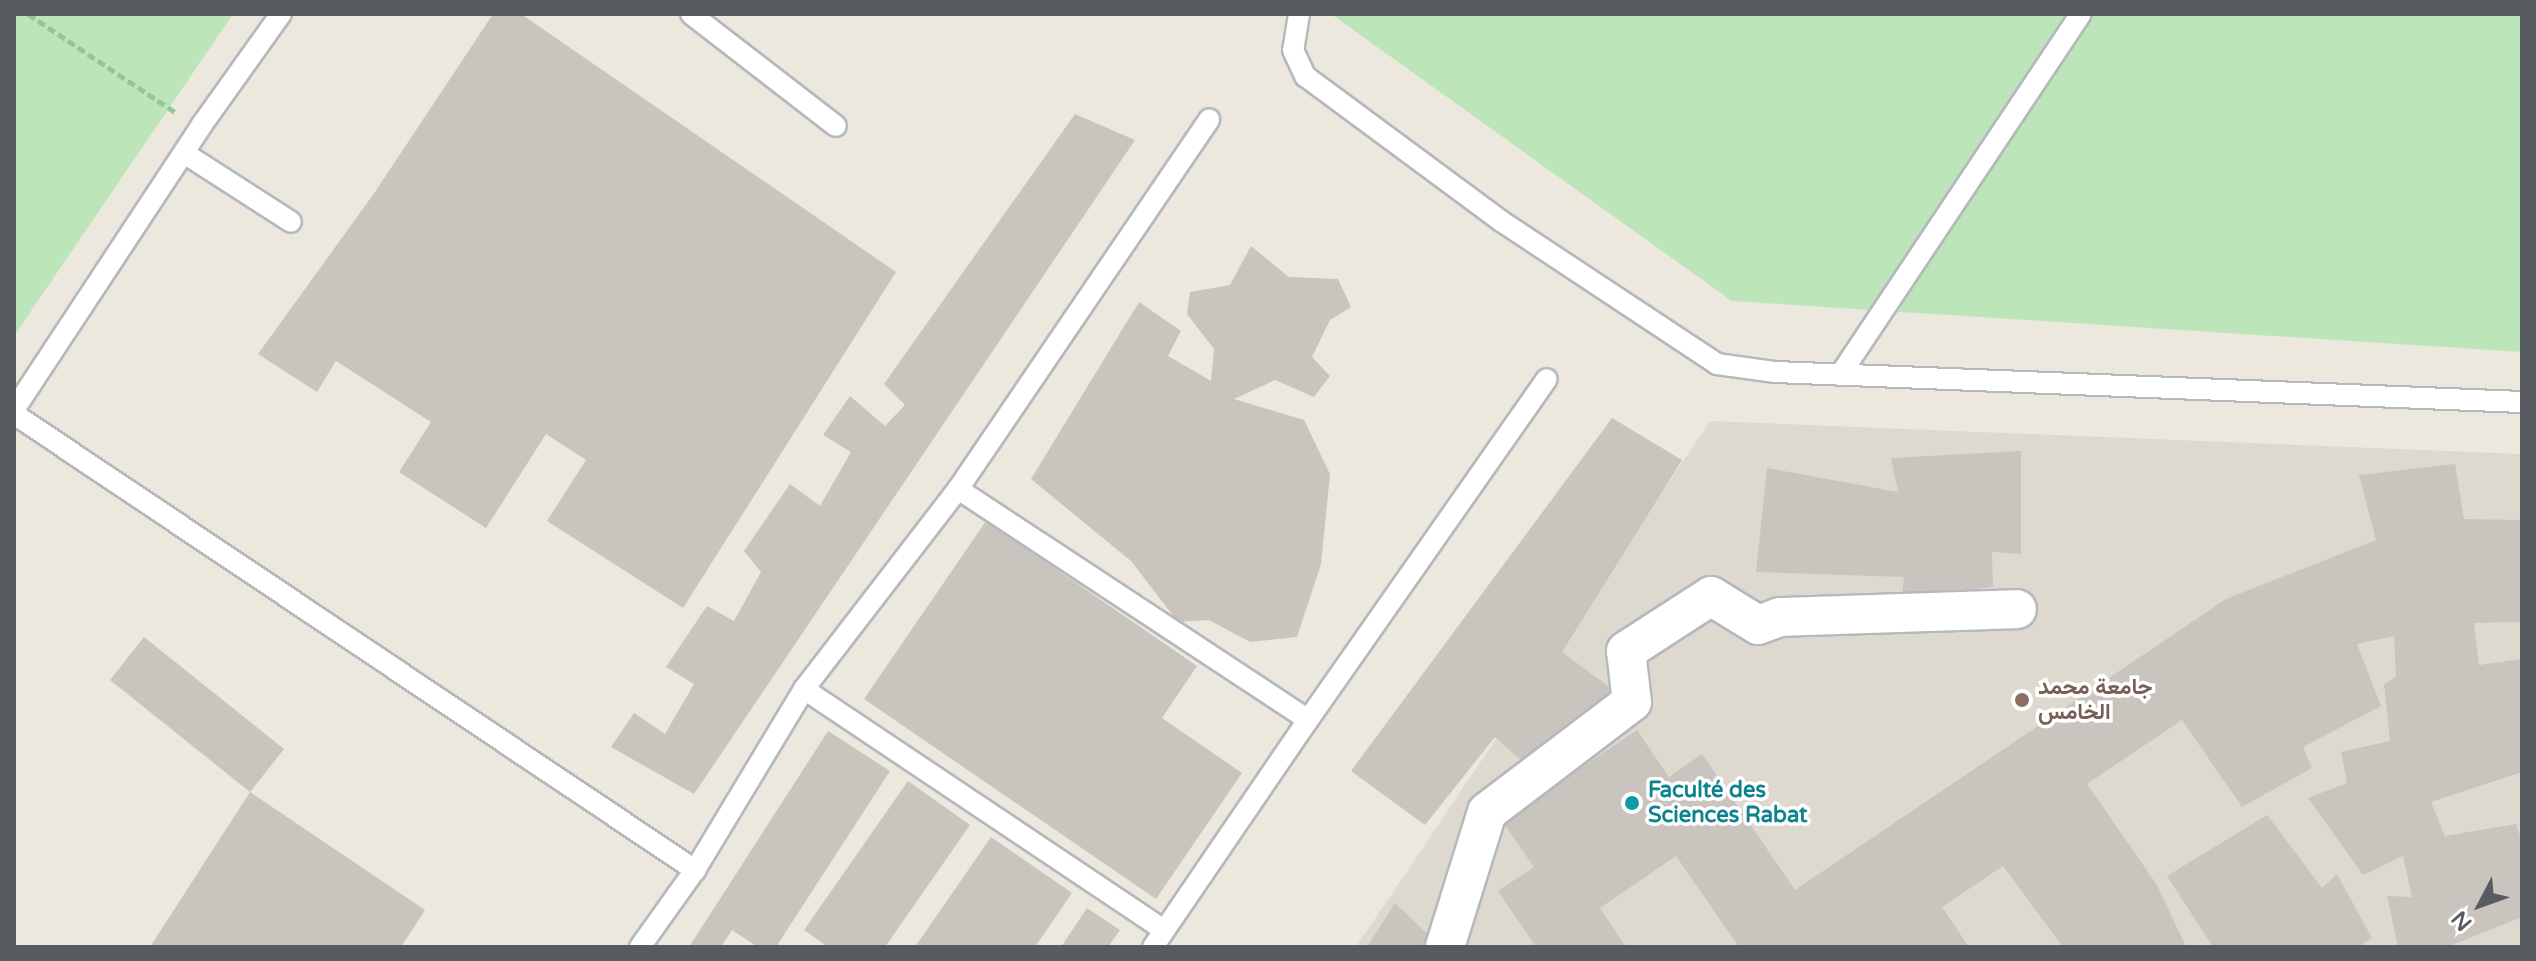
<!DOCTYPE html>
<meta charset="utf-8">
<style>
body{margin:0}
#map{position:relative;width:2536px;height:961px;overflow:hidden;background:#ece8de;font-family:"Varela Round",Vazirmatn,sans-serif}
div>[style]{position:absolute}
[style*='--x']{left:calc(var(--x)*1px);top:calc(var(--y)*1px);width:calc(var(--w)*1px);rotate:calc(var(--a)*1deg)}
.education>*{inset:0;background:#ded9cf}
.green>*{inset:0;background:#bce6b9}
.building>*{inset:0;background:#c9c4be}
.path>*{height:5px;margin-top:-2.5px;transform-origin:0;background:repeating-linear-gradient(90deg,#92c79c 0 8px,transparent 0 12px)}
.roads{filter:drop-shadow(2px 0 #b5b8bd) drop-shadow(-2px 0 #b5b8bd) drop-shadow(0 2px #b5b8bd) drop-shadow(0 -2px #b5b8bd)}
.lane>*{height:20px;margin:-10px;padding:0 10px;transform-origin:10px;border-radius:10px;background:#fff}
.street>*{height:38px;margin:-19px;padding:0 19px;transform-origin:19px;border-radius:19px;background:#fff}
.dots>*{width:22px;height:22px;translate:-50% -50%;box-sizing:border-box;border:4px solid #fff;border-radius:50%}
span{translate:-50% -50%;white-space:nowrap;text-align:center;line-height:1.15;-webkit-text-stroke:7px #fff;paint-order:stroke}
.education-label{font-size:22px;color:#785e54;font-weight:700}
.left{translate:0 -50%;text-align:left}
.culture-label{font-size:22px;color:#0d838f;font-weight:700}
.frame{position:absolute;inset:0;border:16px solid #585c61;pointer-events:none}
.north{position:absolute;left:2440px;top:865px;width:80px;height:80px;-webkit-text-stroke:6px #fff;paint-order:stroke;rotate:229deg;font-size:22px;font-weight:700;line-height:32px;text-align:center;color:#585c61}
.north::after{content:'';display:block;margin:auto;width:28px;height:36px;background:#585c61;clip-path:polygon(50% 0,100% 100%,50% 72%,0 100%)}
</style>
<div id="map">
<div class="education">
<div style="clip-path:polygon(1710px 421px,2522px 454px,2522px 947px,1356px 947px)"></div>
</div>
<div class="green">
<div style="clip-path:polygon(14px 14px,233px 14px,14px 336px)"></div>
<div style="clip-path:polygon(1331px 14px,2522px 14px,2522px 352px,1732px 301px)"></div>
</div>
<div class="building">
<div style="clip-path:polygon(493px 14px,521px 14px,896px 272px,683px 608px,547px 521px,586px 460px,546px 434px,486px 528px,399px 472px,431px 422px,336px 361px,317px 392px,258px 354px,375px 192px)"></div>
<div style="clip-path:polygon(1075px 114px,1135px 140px,694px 794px,611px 747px,634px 713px,665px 734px,694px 684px,666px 667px,707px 606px,734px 621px,761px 572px,744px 551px,790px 484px,820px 506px,851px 452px,823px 435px,850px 396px,885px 426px,905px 405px,884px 384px)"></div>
<div style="clip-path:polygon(1251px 246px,1289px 277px,1338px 279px,1351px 307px,1330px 320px,1312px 357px,1330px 376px,1314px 397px,1275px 380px,1234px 399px,1304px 420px,1330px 474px,1321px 564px,1297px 637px,1250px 642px,1209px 620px,1178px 622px,1131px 561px,1031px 479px,1139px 302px,1181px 331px,1168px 356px,1211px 381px,1214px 349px,1187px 314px,1190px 292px,1230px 285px)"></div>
<div style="clip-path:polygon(1612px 418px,1682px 460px,1562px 652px,1624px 698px,1522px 761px,1495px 737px,1425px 825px,1351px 771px)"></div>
<div style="clip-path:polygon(2021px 451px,2021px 554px,1992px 552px,1993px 587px,1902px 596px,1904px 577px,1756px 572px,1767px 468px,1898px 492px,1891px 458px)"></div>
<div style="clip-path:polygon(2455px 464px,2464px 519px,2522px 520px,2522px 622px,2474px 623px,2479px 665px,2522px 659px,2522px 772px,2431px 802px,2445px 836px,2516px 824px,2522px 841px,2522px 917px,2447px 947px,2398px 947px,2387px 896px,2412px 897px,2403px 856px,2363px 875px,2308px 798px,2347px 783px,2341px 752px,2390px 741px,2384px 684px,2396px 677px,2394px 636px,2357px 644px,2381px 706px,2303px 747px,2312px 768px,2242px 807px,2182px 720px,2087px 784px,2157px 885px,2186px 947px,2063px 947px,2003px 866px,1942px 907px,1969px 947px,1739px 947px,1676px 856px,1600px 908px,1626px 947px,1536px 947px,1498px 891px,1534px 867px,1502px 821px,1637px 730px,1669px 777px,1702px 754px,1795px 890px,2226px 599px,2376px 540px,2359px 475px)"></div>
<div style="clip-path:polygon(986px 521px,1197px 666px,1162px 718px,1242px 773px,1156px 899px,864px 699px)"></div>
<div style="clip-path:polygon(144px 637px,284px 749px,250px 792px,425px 910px,401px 947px,150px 947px,250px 792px,110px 680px)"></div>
<div style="clip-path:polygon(828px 731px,890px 771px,776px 947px,758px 947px,732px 930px,721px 947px,689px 947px)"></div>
<div style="clip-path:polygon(908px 781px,970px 825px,885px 947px,828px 947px,804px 930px)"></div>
<div style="clip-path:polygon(2267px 815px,2322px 888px,2337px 874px,2372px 938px,2358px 947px,2213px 947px,2167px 876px)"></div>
<div style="clip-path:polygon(991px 837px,1072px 893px,1035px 947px,915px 947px)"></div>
<div style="clip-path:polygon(1395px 903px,1437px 943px,1432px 947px,1367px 947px)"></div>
<div style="clip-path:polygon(1087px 908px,1120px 930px,1108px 947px,1061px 947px)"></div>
</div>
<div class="path">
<div style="--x:28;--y:14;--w:177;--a:33.7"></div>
</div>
<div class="roads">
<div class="lane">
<div style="--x:691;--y:14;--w:183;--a:37.7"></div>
<div style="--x:1299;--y:14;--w:36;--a:99"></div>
<div style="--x:1293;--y:50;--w:29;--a:65"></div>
<div style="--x:1305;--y:76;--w:244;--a:36.5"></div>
<div style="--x:1501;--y:221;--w:259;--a:33.5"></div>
<div style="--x:1717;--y:364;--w:59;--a:7.9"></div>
<div style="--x:1775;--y:372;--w:748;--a:2.3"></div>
<div style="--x:184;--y:153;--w:127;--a:32.8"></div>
<div style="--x:1840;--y:375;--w:434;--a:-56.3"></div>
<div style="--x:14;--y:410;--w:340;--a:-56.6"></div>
<div style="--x:201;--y:126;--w:138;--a:-54.5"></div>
<div style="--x:14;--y:414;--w:820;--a:33.81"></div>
<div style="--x:958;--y:489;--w:447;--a:-55.8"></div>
<div style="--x:804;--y:689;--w:433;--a:33.8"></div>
<div style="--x:640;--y:947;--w:95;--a:-54.5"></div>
<div style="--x:695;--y:870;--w:211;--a:-58.9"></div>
<div style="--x:804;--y:689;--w:252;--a:-52.4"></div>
<div style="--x:958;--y:489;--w:419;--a:33.4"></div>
<div style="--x:1308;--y:720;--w:416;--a:-55"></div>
<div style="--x:1153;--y:947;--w:275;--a:-55.7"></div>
</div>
<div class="street">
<div style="--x:1445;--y:947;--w:141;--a:-72.7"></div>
<div style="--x:1487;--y:812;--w:182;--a:-37.2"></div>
<div style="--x:1632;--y:702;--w:51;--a:-96.7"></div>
<div style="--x:1626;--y:651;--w:101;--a:-32.9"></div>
<div style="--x:1711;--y:596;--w:55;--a:31.7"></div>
<div style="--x:1758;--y:625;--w:23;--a:-20"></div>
<div style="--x:1780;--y:617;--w:237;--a:-1.9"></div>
</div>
</div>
<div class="dots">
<div style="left:2022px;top:700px;background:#8d6e63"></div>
<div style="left:1632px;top:803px;background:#0f9aa8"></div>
</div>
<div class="education-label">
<span class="left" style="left:2038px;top:700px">جامعة محمد<br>الخامس</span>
</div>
<div class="culture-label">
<span class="left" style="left:1648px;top:803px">Faculté des<br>Sciences Rabat</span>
</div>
<div class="frame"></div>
<div class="north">N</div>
</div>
